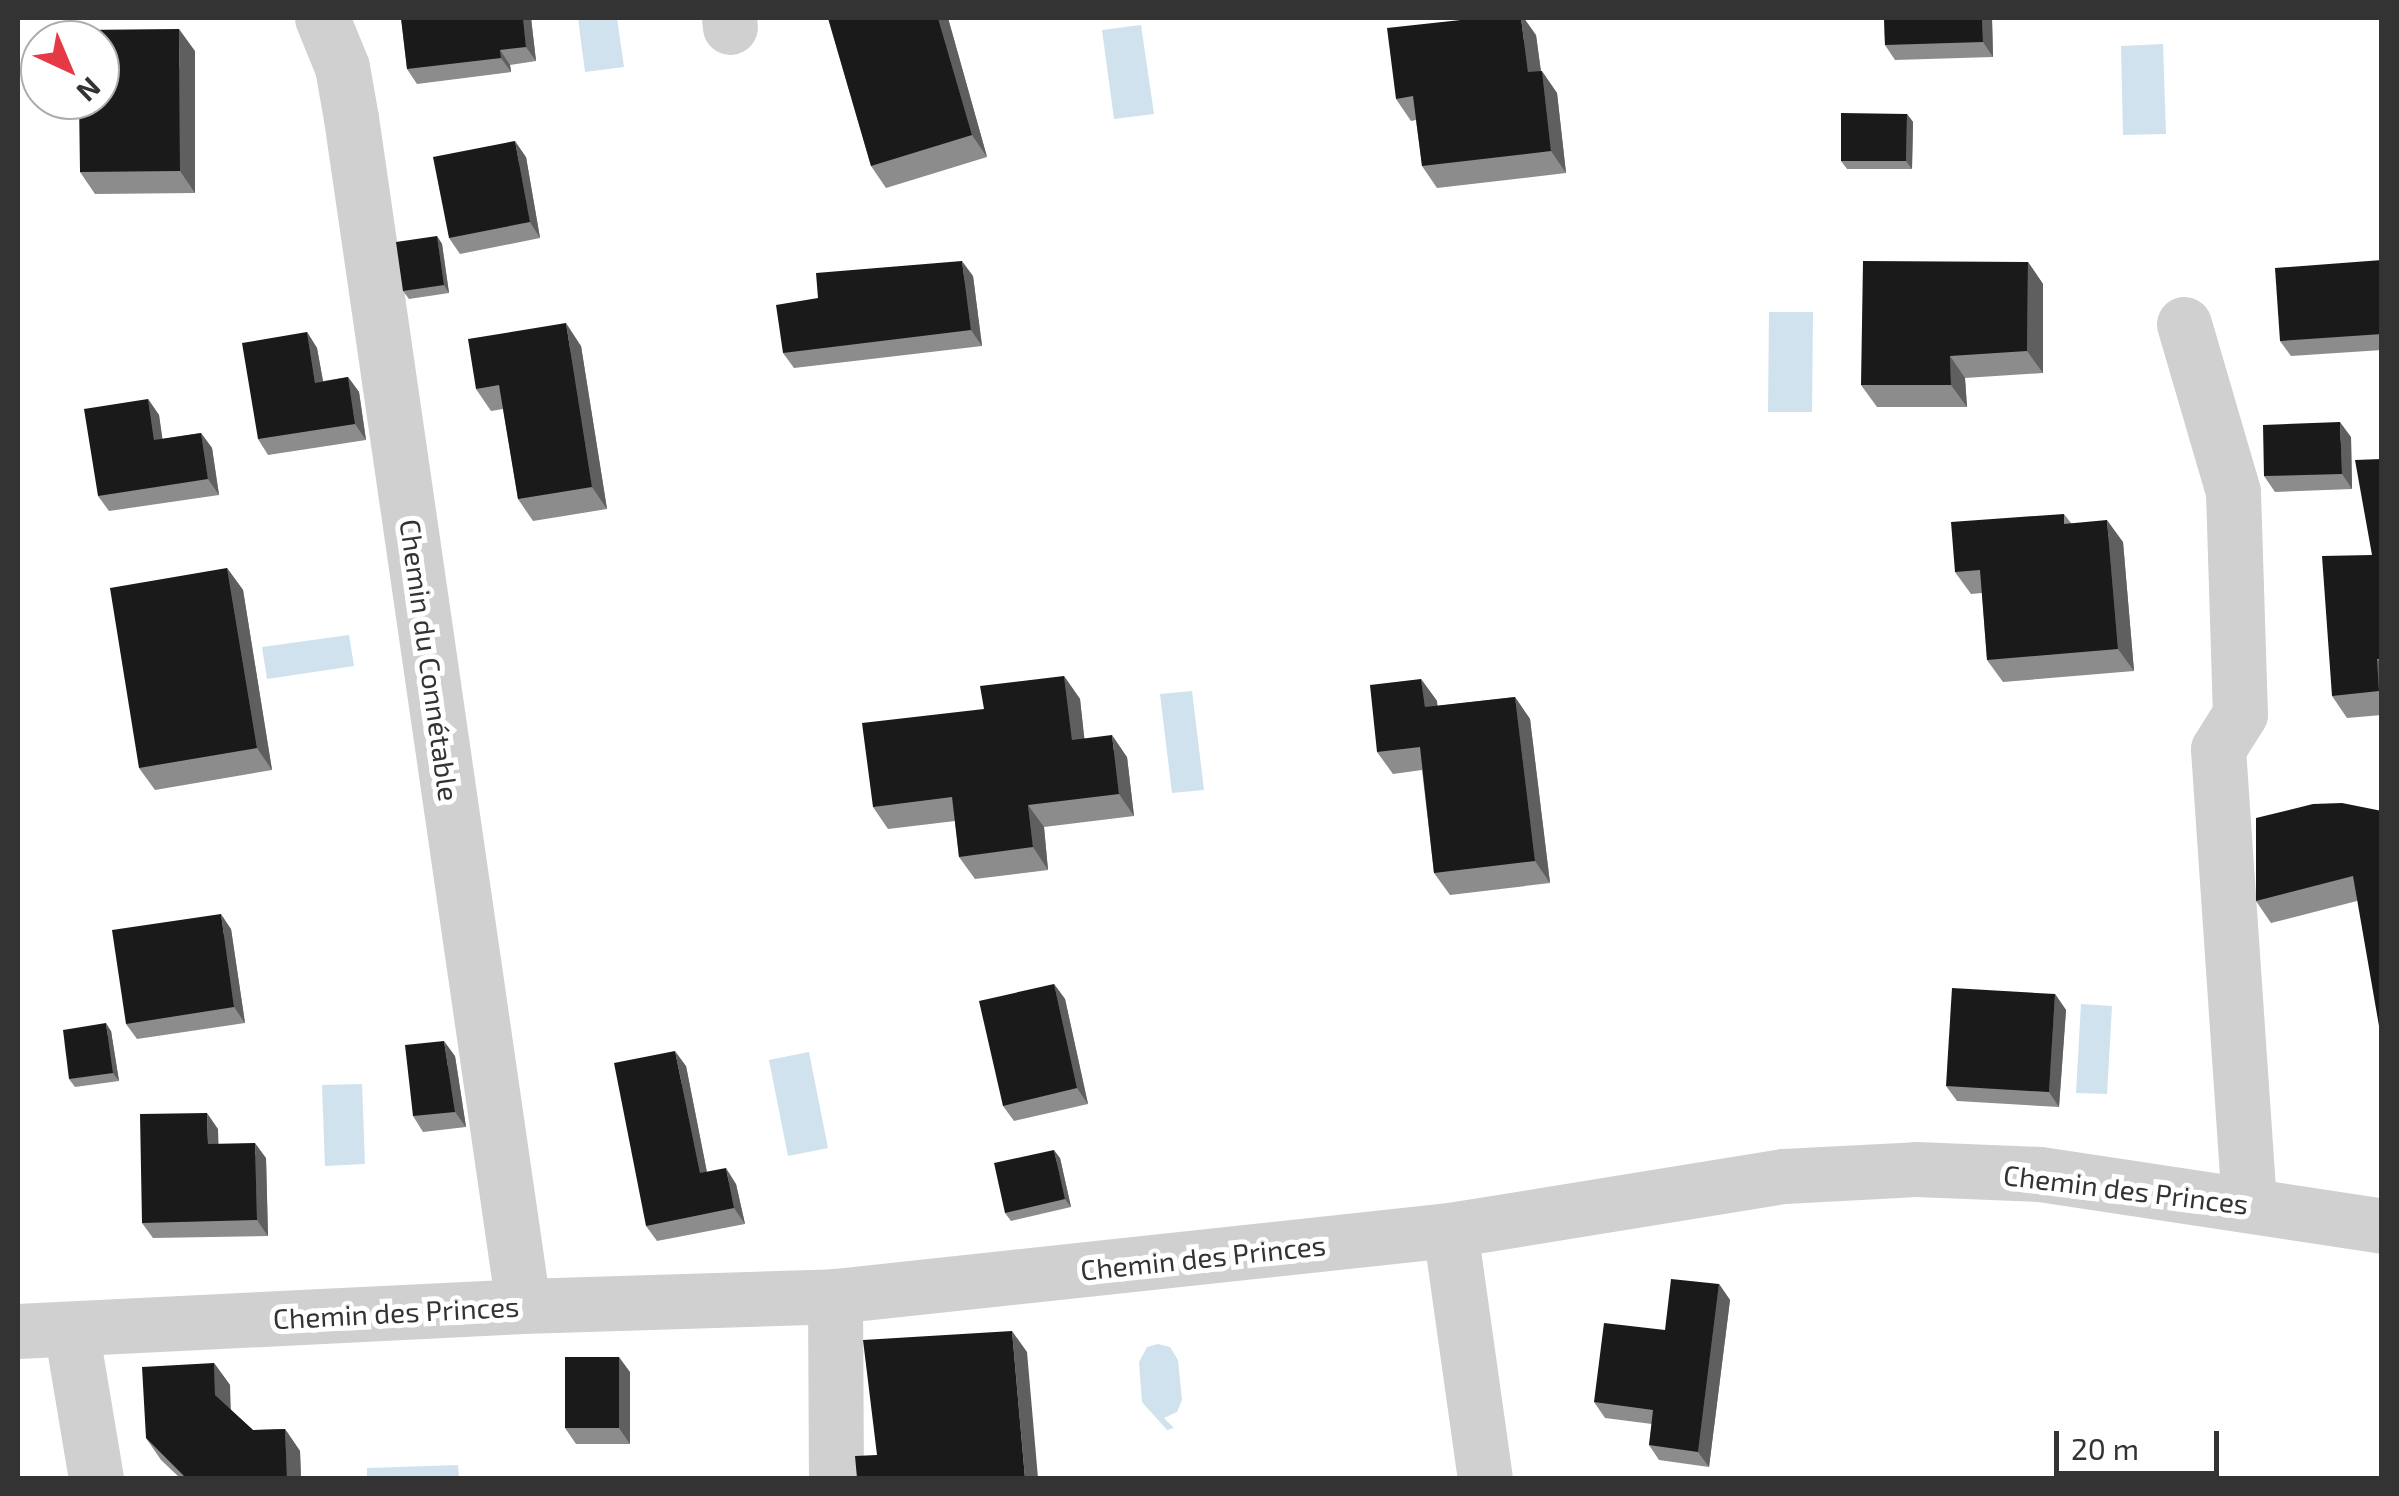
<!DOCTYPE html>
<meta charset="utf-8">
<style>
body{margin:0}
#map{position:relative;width:2399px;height:1496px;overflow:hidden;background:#fff;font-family:"Exo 2",sans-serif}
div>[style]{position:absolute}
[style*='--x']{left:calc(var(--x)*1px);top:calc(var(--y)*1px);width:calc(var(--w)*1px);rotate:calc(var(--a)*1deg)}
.water>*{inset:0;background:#cfe2ee}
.minor>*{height:55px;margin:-27.5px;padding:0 27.5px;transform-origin:27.5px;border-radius:27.5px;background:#d0d0d0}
.wall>*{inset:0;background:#8c8c8c}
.shaded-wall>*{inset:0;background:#5f5f5f}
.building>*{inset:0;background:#1a1a1a}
span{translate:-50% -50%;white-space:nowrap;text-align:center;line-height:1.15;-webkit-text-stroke:10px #fff;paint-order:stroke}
.street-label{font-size:28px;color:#333}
.frame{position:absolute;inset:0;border:20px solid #333;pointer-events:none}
.north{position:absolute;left:20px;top:20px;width:100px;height:100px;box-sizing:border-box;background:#fff;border:2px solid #adadad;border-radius:50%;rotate:136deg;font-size:28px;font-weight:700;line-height:40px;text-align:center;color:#333}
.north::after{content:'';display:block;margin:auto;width:35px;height:45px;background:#e63946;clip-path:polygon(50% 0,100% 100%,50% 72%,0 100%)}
.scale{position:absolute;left:2054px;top:1431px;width:165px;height:45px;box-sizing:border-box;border:5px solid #333;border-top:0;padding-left:12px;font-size:30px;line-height:35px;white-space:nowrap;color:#333;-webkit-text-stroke:8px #fff;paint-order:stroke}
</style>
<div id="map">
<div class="water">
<div style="clip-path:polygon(578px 18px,617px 18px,624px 67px,585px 72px)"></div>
<div style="clip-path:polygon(1141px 25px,1154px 114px,1114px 119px,1102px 30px)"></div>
<div style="clip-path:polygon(2163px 44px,2166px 134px,2123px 135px,2121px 46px)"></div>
<div style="clip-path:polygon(1769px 312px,1813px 312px,1812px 412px,1768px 412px)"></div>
<div style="clip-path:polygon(349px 635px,354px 666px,267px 679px,262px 647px)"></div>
<div style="clip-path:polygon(1192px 691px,1204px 790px,1172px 793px,1160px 694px)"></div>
<div style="clip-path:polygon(2081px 1004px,2112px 1006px,2107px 1094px,2076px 1093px)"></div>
<div style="clip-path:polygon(809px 1052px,828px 1148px,788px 1156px,769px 1060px)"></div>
<div style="clip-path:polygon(362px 1084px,365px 1164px,325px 1166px,322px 1085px)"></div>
<div style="clip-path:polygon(1158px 1344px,1170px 1347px,1178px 1360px,1182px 1400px,1177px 1412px,1164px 1418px,1174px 1428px,1167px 1430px,1142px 1402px,1139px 1362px,1147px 1347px)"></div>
<div style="clip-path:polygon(458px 1465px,459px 1478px,367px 1478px,367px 1468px)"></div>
</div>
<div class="minor">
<div style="--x:322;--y:18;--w:53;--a:67.8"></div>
<div style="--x:342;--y:67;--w:52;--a:80"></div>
<div style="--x:351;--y:118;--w:1200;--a:81.76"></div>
<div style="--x:729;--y:18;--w:9;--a:84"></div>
<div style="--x:2184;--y:324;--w:175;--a:73.7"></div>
<div style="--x:2233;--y:492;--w:222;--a:88.2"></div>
<div style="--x:2240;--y:714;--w:41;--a:122.2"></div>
<div style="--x:2218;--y:749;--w:457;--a:86.1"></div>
<div style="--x:1450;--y:1230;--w:250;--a:82"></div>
<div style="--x:835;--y:1296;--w:182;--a:89.7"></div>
<div style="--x:71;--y:1329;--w:151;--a:80.5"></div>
<div style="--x:18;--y:1331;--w:506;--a:-2.83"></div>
<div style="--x:523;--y:1306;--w:312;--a:-1.8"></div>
<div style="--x:835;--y:1296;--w:619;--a:-6.13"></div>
<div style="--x:1450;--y:1230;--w:338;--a:-9.2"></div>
<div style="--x:1784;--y:1176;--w:132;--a:-3"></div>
<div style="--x:1916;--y:1169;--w:124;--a:2.3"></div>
<div style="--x:2040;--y:1174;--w:346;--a:8.6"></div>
</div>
<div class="wall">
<div style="clip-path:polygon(401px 18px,531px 18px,536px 61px,510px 65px,511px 72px,417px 84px,407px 69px)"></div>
<div style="clip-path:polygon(828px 18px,948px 18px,987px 157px,886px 188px,871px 166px)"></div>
<div style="clip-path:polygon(1884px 18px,1992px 18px,1993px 57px,1895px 60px,1885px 45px)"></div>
<div style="clip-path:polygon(1536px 35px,1541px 71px,1557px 93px,1566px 173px,1437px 188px,1422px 166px,1416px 120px,1411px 121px,1396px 99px)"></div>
<div style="clip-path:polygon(195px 51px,195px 193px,95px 194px,80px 172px)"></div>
<div style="clip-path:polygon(1907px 114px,1913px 122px,1912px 169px,1847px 169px,1841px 161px)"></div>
<div style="clip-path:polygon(526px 157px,540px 238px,460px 254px,449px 238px)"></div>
<div style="clip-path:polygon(437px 236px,442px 244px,449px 293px,409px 299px,403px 291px)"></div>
<div style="clip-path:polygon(2382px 260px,2382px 350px,2291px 356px,2280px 341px)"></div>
<div style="clip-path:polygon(2028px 262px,2043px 284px,2043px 373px,1965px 378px,1967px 407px,1877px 407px,1861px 385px)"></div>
<div style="clip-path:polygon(973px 276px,982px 346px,794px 368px,783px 353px)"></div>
<div style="clip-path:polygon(307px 332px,317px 348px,323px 381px,348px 377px,359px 392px,366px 440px,268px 455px,258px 439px)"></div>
<div style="clip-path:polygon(581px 346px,607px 509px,533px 521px,518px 499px,503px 409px,491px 411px,476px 389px)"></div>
<div style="clip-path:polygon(148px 399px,159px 415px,162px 439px,201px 433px,212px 448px,219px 495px,109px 511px,98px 496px)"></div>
<div style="clip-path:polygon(2351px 437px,2352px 489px,2275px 492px,2264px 476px)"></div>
<div style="clip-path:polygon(2382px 459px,2382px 715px,2347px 718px,2332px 696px,2372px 555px)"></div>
<div style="clip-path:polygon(2064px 514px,2071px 523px,2123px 542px,2134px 671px,2003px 682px,1987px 660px,1982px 593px,1971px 594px,1955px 572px)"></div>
<div style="clip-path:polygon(227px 568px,243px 590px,272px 770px,155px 790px,139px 768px)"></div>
<div style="clip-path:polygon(1064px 676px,1080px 699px,1084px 738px,1127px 757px,1134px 816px,1044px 827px,1048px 870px,975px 879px,959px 857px,955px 821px,888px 829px,873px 807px,984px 709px)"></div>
<div style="clip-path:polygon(1421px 679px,1437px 701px,1437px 706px,1515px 697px,1530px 719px,1550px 883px,1450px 895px,1434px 873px,1422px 770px,1393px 774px,1377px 752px)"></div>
<div style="clip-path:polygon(2382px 811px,2357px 901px,2271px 923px,2256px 901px)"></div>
<div style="clip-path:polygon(231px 929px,245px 1023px,137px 1039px,126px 1024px)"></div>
<div style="clip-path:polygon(1054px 984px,1065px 999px,1088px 1104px,1014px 1121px,1003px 1106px)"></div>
<div style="clip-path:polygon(2055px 994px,2066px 1010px,2059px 1107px,1957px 1101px,1946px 1086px)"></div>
<div style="clip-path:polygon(111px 1031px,119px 1081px,75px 1087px,69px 1079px)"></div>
<div style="clip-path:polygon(455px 1056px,466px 1127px,423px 1132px,413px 1116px)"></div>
<div style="clip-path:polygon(686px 1066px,707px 1172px,736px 1184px,745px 1224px,657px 1241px,646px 1226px)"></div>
<div style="clip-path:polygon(218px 1129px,218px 1144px,266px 1158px,268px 1236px,153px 1238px,142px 1223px)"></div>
<div style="clip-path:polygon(1060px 1158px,1071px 1207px,1011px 1221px,1005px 1213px)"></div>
<div style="clip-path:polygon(1719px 1284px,1730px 1300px,1709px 1467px,1659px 1460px,1649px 1445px,1652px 1424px,1605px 1418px,1594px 1402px,1665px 1330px)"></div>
<div style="clip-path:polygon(214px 1363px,230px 1385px,230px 1409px,253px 1430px,285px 1429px,300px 1451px,301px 1478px,180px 1478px,161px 1460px,146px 1438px)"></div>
<div style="clip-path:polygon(630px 1372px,630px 1444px,576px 1444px,565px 1428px)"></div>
</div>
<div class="shaded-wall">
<div style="clip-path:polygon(523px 18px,531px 18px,536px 61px,526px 47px)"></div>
<div style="clip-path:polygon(938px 18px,948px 18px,987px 157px,972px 135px)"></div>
<div style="clip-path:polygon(1521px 18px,1524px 18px,1536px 35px,1544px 95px,1528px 72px)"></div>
<div style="clip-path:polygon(1982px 18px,1992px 18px,1993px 57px,1983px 42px)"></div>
<div style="clip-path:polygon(179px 29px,195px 51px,195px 193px,180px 171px)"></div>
<div style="clip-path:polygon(500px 50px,510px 65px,511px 72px,501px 58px)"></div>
<div style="clip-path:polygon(1542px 71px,1557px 93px,1566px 173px,1551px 151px)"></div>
<div style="clip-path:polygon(1907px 114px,1913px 122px,1912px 169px,1906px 161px)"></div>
<div style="clip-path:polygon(515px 141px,526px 157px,540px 238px,530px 222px)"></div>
<div style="clip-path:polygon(437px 236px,442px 244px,449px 293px,444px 285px)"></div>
<div style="clip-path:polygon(962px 261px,973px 276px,982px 346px,971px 330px)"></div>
<div style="clip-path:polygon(2028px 262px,2043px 284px,2043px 373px,2027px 351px)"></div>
<div style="clip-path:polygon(566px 323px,581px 346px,607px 509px,592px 487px)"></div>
<div style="clip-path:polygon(307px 332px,317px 348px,326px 398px,315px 383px)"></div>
<div style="clip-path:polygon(1950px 356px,1965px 378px,1967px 407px,1951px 385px)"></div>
<div style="clip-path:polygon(348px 377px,359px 392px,366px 440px,355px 424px)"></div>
<div style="clip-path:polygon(148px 399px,159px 415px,165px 456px,154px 440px)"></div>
<div style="clip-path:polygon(2340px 422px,2351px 437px,2352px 489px,2342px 474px)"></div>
<div style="clip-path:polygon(201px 433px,212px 448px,219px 495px,208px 479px)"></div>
<div style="clip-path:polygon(2107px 520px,2123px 542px,2134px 671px,2118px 649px)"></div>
<div style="clip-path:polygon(227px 568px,243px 590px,272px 770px,257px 748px)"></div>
<div style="clip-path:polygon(2377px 659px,2382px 665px,2382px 694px,2379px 691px)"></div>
<div style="clip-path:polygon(1064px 676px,1080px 699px,1087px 762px,1072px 740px)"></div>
<div style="clip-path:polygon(1421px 679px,1437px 701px,1440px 729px,1425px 707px)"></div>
<div style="clip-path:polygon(1515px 697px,1530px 719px,1550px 883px,1535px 861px)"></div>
<div style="clip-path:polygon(1112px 735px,1127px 757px,1134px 816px,1119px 794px)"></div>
<div style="clip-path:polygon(1028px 805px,1044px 827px,1048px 870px,1033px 847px)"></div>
<div style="clip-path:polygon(221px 914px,231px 929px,245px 1023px,234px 1007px)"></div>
<div style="clip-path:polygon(1054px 984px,1065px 999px,1088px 1104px,1077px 1088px)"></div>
<div style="clip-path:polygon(2055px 994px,2066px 1010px,2059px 1107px,2049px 1092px)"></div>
<div style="clip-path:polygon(106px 1023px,111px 1031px,119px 1081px,113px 1073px)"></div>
<div style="clip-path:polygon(444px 1041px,455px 1056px,466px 1127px,455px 1112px)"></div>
<div style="clip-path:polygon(675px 1051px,686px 1066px,710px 1188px,700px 1173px)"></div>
<div style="clip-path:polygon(207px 1113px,218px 1129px,219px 1160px,208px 1144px)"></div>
<div style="clip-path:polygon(255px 1143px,266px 1158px,268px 1236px,257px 1220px)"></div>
<div style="clip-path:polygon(1054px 1150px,1060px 1158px,1071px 1207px,1065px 1199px)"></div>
<div style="clip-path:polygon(726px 1168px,736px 1184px,745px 1224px,734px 1208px)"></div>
<div style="clip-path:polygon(1719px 1284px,1730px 1300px,1709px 1467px,1698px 1452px)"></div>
<div style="clip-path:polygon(1012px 1331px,1027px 1352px,1038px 1478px,1025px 1478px)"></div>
<div style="clip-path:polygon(619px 1357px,630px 1372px,630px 1444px,619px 1428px)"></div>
<div style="clip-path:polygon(214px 1363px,230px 1385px,231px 1417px,215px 1395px)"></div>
<div style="clip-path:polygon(285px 1429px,300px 1451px,301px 1478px,287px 1478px)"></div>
</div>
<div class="building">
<div style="clip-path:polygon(401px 18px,523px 18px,526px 47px,500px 50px,501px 58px,407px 69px)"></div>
<div style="clip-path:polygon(828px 18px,938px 18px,972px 135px,871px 166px)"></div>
<div style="clip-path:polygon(1479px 18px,1521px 18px,1528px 72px,1542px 71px,1551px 151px,1422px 166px,1413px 96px,1396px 99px,1387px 28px)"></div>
<div style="clip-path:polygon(1884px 18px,1982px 18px,1983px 42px,1885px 45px)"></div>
<div style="clip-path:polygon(179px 29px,180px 171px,80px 172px,79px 100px,100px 100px,100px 40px,79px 40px,79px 30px)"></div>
<div style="clip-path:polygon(1841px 113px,1907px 114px,1906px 161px,1841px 161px)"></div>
<div style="clip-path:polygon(515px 141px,530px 222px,449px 238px,433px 157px)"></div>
<div style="clip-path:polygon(437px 236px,444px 285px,403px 291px,396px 242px)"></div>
<div style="clip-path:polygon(2382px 260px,2382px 334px,2280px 341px,2275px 268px)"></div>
<div style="clip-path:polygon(962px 261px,971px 330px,783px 353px,776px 305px,818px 298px,816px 273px)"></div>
<div style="clip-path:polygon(1863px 261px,2028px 262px,2027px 351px,1950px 356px,1951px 385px,1861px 385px)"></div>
<div style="clip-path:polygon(566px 323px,592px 487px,518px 499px,499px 385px,476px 389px,468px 339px)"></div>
<div style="clip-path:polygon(307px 332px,315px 383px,348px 377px,355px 424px,258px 439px,242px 343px)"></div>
<div style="clip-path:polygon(148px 399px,154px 440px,201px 433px,208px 479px,98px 496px,84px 409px)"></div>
<div style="clip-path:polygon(2340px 422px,2342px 474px,2264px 476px,2263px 425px)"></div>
<div style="clip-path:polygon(2382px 459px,2382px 659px,2377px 659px,2379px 691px,2332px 696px,2322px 556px,2372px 555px,2355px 460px)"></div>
<div style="clip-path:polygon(2064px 514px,2064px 524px,2107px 520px,2118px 649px,1987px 660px,1980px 570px,1955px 572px,1951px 522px)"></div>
<div style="clip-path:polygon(227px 568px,257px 748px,139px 768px,110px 588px)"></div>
<div style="clip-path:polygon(1064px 676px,1072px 740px,1112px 735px,1119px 794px,1028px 805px,1033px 847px,959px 857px,952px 797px,873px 807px,862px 723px,984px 709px,980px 686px)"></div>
<div style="clip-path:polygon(1421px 679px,1425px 707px,1515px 697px,1535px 861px,1434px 873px,1420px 747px,1377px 752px,1370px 685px)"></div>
<div style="clip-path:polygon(2342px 803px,2382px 811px,2382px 1033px,2379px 1026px,2353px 876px,2256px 901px,2256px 818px,2313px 804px)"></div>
<div style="clip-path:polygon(221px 914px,234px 1007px,126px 1024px,112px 930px)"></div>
<div style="clip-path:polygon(1054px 984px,1077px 1088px,1003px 1106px,979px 1001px)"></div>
<div style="clip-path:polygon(1952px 988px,2055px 994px,2049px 1092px,1946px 1086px)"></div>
<div style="clip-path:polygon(106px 1023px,113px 1073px,69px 1079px,63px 1030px)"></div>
<div style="clip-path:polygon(444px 1041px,455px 1112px,413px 1116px,405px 1045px)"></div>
<div style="clip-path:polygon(675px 1051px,700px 1173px,726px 1168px,734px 1208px,646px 1226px,614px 1063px)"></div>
<div style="clip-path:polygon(207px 1113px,208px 1144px,255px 1143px,257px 1220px,142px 1223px,140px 1114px)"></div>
<div style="clip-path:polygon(1054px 1150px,1065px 1199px,1005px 1213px,994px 1163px)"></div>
<div style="clip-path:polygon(1671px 1279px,1719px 1284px,1698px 1452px,1649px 1445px,1653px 1410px,1594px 1402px,1604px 1323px,1665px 1330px)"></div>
<div style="clip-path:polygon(1012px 1331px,1025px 1478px,857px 1478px,855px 1456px,877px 1455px,863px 1340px)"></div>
<div style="clip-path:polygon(565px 1357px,619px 1357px,619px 1428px,565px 1428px)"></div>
<div style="clip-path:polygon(214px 1363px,215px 1395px,253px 1430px,285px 1429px,287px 1478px,186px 1478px,146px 1438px,142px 1367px)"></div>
</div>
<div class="street-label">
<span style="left:430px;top:660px;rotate:82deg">Chemin du Connétable</span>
<span style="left:2126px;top:1189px;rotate:7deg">Chemin des Princes</span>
<span style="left:1203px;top:1257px;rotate:-6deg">Chemin des Princes</span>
<span style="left:396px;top:1312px;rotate:-3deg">Chemin des Princes</span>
</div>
<div class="frame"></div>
<div class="north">N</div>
<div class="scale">20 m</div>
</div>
